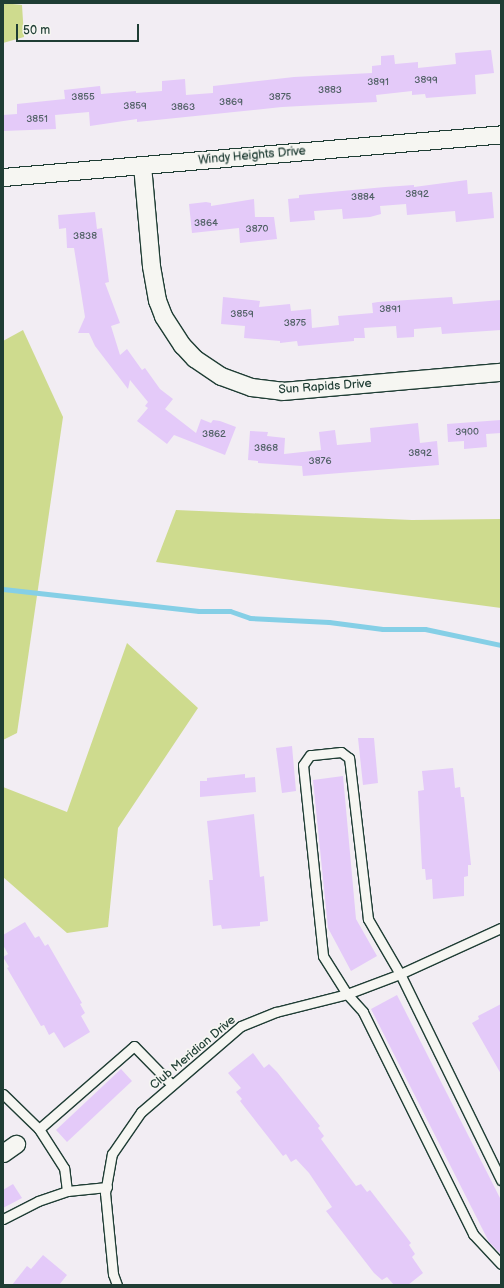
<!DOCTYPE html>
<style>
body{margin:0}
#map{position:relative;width:504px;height:1288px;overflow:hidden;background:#f2edf3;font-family:"Balsamiq Sans",sans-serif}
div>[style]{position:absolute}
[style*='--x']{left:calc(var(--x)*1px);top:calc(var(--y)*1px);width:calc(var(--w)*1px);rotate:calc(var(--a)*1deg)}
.green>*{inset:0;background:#cedb8e}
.stream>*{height:5px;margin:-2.5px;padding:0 2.5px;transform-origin:2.5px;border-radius:2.5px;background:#85cfe6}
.building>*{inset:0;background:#e4caf9}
.roads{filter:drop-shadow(1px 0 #1f3d34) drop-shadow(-1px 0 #1f3d34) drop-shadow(0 1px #1f3d34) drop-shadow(0 -1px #1f3d34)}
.lane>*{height:9px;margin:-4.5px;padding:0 4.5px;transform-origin:4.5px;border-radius:4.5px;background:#f6f6f2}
.street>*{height:17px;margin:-8.5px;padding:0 8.5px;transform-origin:8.5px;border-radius:8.5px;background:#f6f6f2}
span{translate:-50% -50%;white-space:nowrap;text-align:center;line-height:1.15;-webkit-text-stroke:3.5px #f6f6f2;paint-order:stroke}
.number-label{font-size:10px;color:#506065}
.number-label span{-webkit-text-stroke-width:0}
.street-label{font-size:12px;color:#1f3d34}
.frame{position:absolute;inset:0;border:4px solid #1f3d34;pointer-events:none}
.scale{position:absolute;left:16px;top:24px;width:123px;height:18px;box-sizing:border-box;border:2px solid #1f3d34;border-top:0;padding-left:5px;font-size:12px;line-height:14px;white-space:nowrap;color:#1f3d34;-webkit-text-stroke:3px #f6f6f2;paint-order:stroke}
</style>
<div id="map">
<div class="green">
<div style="clip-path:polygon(3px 3px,22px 5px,24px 37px,3px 43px)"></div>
<div style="clip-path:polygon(23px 330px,63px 417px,17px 733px,3px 740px,3px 341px)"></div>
<div style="clip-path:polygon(176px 510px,412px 520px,501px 519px,501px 608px,156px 562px)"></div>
<div style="clip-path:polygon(127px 643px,198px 708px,118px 828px,108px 927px,67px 933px,3px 877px,3px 787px,67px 812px)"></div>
</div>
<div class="stream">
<div style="--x:3;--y:589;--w:197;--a:6.4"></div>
<div style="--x:199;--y:611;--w:31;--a:0"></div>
<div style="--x:230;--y:611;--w:21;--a:19"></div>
<div style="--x:250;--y:618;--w:79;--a:2.9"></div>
<div style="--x:329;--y:622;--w:54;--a:7.4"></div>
<div style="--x:383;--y:629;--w:42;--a:0"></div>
<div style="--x:425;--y:629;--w:78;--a:11.9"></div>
</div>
<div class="building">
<div style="clip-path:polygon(491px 50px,494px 73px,475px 75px,476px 94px,426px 98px,425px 94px,412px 95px,412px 91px,376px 95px,377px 102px,282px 107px,137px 122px,137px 119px,90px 126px,89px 112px,55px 115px,56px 129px,3px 131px,3px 115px,17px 114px,17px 104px,65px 99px,64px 90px,100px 86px,101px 94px,136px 91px,136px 93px,162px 91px,162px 81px,185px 79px,186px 95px,213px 93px,213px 86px,294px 77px,372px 73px,372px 66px,381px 65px,381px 56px,394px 55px,395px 64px,418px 62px,418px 68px,456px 64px,455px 53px)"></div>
<div style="clip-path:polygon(467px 180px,468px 194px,492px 192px,494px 218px,456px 222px,455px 211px,407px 215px,406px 204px,380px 206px,381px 214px,370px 217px,343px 219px,342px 209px,314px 211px,315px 220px,290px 222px,288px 199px,299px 198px,299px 195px,385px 187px,414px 185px,414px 187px)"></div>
<div style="clip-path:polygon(254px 199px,255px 217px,274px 217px,277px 239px,240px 243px,239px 228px,192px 233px,189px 204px,206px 202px,211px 203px,211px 206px)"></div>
<div style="clip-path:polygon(95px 212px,97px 229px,102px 228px,109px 282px,105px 283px,120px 323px,111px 326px,120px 355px,127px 349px,142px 370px,145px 368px,160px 389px,173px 399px,165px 409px,196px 433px,201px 419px,211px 423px,213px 420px,220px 421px,236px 427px,225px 455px,174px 435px,167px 444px,137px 421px,148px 408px,145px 406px,148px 402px,130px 380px,128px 389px,95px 346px,89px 333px,78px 333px,85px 317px,74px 248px,67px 248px,66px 228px,59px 229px,58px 215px)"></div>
<div style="clip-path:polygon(223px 297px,260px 301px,259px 307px,290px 304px,291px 311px,311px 309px,312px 328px,339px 325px,338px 316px,373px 313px,372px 303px,378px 302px,452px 297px,453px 304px,501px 300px,501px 330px,442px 334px,441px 327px,414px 329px,414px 337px,397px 338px,396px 326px,364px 328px,365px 338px,354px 338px,354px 341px,298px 346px,297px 341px,280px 343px,280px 341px,244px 338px,245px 326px,221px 324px)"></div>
<div style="clip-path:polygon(501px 420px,501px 433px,486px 434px,487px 447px,464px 449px,464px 441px,448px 442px,447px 424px)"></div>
<div style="clip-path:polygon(418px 423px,420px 443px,437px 441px,439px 465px,303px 476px,302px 466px,258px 463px,258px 461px,248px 460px,250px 431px,268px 432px,267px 436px,285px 438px,284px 454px,321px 450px,319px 432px,335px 430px,337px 445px,371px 442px,370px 428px)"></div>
<div style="clip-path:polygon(358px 738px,374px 738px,378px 783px,363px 785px)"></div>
<div style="clip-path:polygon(292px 746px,296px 791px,282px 793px,276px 748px)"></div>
<div style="clip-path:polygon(453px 768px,455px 788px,460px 787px,461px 797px,464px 797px,471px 865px,468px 865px,468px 876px,464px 877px,464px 896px,433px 899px,432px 879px,426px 880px,425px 869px,422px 869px,418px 791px,424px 790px,422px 771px)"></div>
<div style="clip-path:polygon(245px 774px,245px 778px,255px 777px,256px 792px,200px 797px,200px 781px,207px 781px,207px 778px)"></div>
<div style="clip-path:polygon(343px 776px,356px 919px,377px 956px,351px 971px,328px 928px,313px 780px)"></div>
<div style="clip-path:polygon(254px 814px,260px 877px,264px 876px,268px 921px,260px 922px,260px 926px,222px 929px,221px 925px,213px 926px,209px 880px,213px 880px,207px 821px)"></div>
<div style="clip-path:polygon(25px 922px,35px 938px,39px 936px,45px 946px,48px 944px,82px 1003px,80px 1004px,85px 1013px,81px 1016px,90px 1032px,64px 1048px,54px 1032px,49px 1035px,44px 1025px,41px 1026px,7px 968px,9px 967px,3px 957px,8px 954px,3px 945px,3px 935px)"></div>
<div style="clip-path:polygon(397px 995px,501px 1200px,501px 1254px,489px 1242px,371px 1009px)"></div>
<div style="clip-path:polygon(501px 1004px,501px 1074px,472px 1023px,479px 1019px,478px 1016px)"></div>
<div style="clip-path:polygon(253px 1053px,264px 1068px,269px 1064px,277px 1072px,320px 1126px,318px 1128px,324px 1136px,321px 1139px,356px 1186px,361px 1184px,367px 1192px,370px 1190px,411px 1243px,409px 1245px,415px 1254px,412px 1257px,423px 1273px,408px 1285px,394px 1285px,387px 1277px,382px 1280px,374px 1273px,326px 1211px,332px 1207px,309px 1173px,296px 1159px,291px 1162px,286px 1154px,283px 1156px,240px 1101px,242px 1099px,236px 1092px,241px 1088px,228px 1073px)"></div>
<div style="clip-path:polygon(121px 1069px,132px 1081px,67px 1142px,56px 1130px)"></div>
<div style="clip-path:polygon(13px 1184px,22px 1198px,3px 1208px,3px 1190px)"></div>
<div style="clip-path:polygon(43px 1255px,67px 1275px,59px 1285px,12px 1285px,27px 1266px,31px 1269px)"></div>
</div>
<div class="roads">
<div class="lane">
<div style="--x:3;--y:1094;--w:50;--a:44.2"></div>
<div style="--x:501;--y:1180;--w:229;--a:-116.1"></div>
<div style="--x:400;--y:974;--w:64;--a:-120.2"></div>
<div style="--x:368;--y:919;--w:162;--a:-96.7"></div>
<div style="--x:349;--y:758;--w:10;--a:-143"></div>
<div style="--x:341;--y:752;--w:31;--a:174"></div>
<div style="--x:310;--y:755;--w:12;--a:125"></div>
<div style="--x:303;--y:765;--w:192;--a:84"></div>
<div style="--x:323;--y:956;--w:45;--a:57.7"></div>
<div style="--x:347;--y:994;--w:24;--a:48"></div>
<div style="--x:363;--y:1012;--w:248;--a:63.6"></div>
<div style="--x:473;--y:1234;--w:41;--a:47"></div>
<div style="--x:107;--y:1187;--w:40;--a:174.3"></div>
<div style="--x:67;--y:1191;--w:23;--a:-97"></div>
<div style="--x:64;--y:1168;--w:46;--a:-122.7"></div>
<div style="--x:39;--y:1129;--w:126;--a:-41.1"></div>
<div style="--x:134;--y:1046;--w:54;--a:45.7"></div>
<div style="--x:3;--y:1219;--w:39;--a:-27"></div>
<div style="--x:38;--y:1201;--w:31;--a:-19"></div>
<div style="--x:117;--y:1285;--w:12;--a:-110"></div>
<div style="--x:113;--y:1274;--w:81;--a:-95.6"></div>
<div style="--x:105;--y:1193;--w:40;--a:-80"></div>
<div style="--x:112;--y:1154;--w:51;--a:-55.4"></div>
<div style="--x:141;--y:1112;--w:132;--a:-40.7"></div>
<div style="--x:241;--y:1026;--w:38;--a:-22"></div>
<div style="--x:276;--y:1012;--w:73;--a:-14.2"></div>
<div style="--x:347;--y:994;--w:57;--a:-20.7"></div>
<div style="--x:400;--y:974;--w:111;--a:-24.5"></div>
</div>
<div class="street">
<div style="--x:142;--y:165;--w:101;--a:84.9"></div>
<div style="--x:151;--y:266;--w:35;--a:80"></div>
<div style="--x:157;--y:300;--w:17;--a:69"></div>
<div style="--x:163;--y:316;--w:35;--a:57"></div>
<div style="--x:182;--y:345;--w:18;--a:47"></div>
<div style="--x:194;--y:358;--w:32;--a:34"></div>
<div style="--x:221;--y:376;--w:32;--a:20"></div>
<div style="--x:251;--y:387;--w:31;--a:7"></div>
<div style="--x:282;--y:391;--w:220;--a:-5"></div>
<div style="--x:3;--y:177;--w:500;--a:-4.9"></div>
<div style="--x:3;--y:1153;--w:16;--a:-35"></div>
</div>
</div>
<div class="number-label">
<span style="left:426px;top:81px">3899</span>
<span style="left:378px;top:83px">3891</span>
<span style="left:330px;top:91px">3883</span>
<span style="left:83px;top:98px">3855</span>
<span style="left:280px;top:98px">3875</span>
<span style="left:231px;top:103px">3869</span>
<span style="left:135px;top:107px">3859</span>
<span style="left:183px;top:108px">3863</span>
<span style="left:37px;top:120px">3851</span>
<span style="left:417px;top:195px">3892</span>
<span style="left:363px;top:198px">3884</span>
<span style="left:206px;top:224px">3864</span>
<span style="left:257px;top:230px">3870</span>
<span style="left:85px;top:237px">3838</span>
<span style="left:390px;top:310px">3891</span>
<span style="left:242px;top:315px">3859</span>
<span style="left:295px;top:324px">3875</span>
<span style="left:467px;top:433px">3900</span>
<span style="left:214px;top:435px">3862</span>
<span style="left:266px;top:449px">3868</span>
<span style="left:420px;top:454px">3892</span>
<span style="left:320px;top:462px">3876</span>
</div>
<div class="street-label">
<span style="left:252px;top:156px;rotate:-5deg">Windy Heights Drive</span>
<span style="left:325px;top:387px;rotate:-4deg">Sun Rapids Drive</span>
<span style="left:193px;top:1053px;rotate:-40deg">Club Meridian Drive</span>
</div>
<div class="frame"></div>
<div class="scale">50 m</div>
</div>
